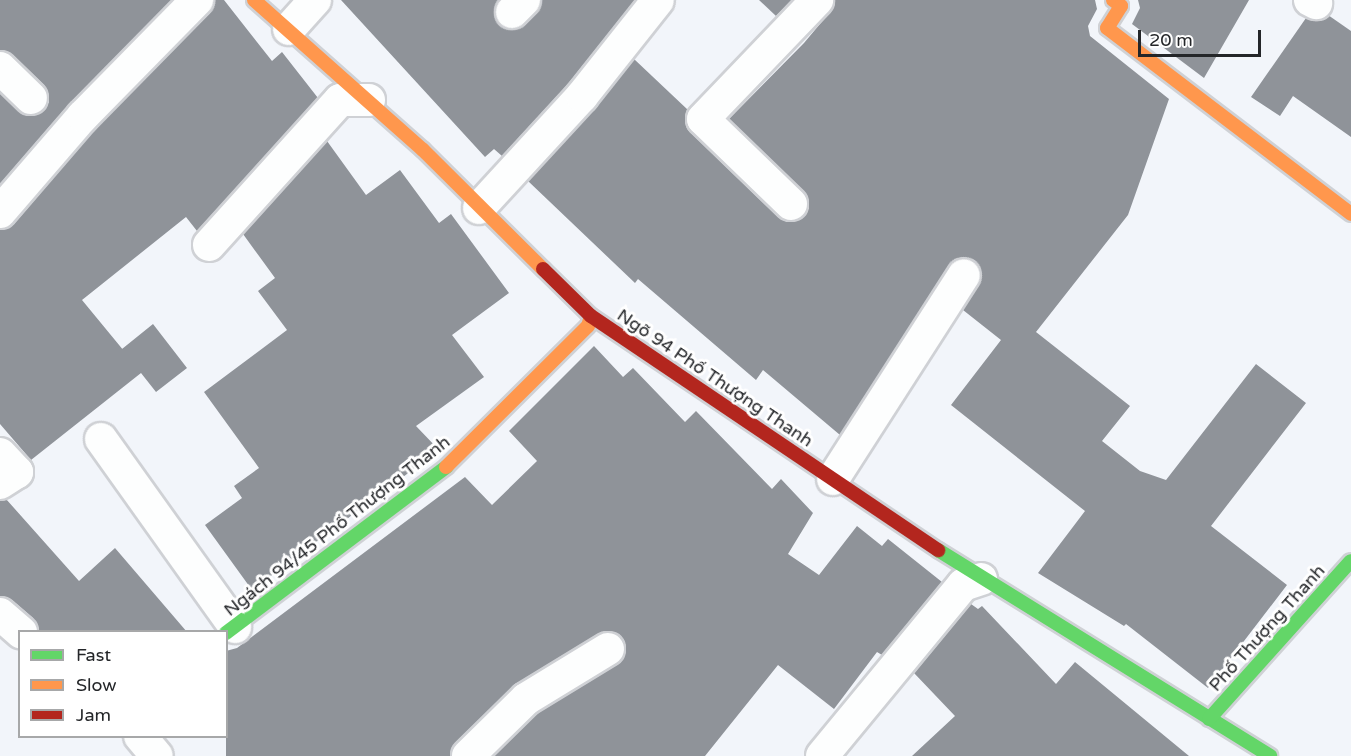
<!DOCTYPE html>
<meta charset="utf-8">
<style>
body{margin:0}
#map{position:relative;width:1351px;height:756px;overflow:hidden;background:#f2f5fa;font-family:"Varela Round",sans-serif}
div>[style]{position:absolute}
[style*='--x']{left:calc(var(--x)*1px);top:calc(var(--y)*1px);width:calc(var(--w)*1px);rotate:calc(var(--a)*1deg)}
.building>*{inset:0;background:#8f9399}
.roads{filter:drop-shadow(2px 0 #cfd1d5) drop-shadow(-2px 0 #cfd1d5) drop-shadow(0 2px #cfd1d5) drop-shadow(0 -2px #cfd1d5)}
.street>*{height:32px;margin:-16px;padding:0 16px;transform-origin:16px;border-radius:16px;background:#fdfefe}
.fast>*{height:14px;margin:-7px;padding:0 7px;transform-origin:7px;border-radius:7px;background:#63d668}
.slow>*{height:14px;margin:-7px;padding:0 7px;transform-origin:7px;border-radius:7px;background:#ff974d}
.jam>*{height:14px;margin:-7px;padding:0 7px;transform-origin:7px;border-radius:7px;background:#b3261e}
span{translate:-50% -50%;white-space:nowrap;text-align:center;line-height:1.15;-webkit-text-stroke:6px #fff;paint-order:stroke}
.street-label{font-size:18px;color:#242629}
.legend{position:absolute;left:18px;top:630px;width:210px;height:108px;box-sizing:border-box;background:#fff;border:2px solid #a7a8a9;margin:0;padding:8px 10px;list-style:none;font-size:18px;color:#242629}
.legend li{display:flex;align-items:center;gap:12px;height:30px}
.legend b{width:30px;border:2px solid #a7a8a9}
.scale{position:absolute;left:1138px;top:30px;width:123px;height:27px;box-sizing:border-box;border:3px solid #242629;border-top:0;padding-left:8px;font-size:18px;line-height:21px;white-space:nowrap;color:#242629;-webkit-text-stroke:4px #fff;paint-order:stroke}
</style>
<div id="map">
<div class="building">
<div style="clip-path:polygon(0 0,172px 0,70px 103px,0 184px,0 93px,27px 116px,36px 115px,43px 111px,49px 102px,48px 93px,44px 85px,13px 55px,0 51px)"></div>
<div style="clip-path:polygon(214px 0,224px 0,272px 61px,282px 52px,318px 98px,197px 231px,186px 217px,82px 300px,124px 351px,122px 349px,153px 324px,187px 368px,156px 392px,141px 373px,31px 460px,0 424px,0 230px,14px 224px,96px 128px,210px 13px)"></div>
<div style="clip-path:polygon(341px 0,499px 0,495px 8px,495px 17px,500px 25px,508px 29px,517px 29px,525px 25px,537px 12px,541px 0,635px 0,568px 84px,502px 156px,494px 149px,485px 157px)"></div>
<div style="clip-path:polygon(759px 0,792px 0,776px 16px)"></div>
<div style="clip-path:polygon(834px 0,1095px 0,1097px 9px,1088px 26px,1090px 36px,1169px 99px,1128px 215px,1036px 332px,1130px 406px,1102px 441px,1140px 471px,1166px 480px,1256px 364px,1306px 403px,1211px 526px,1287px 585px,1208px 688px,1126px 624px,1124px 626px,1038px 573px,1085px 511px,951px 405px,1001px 340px,963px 310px,982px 276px,980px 267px,974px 260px,964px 257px,955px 259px,949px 265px,840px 435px,763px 370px,756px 380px,638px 279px,635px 283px,528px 181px,595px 108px,634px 59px,688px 110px,686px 123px,690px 132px,778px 217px,787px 222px,796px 221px,804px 216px,809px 208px,808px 200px,804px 192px,729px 119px,804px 43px,830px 12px)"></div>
<div style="clip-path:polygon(1138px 0,1249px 0,1204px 78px,1132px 24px,1140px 8px)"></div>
<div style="clip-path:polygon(1328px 15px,1351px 31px,1351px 137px,1293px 96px,1280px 116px,1251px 97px,1306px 18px,1318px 21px)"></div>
<div style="clip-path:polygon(327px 141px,366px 195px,400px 170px,439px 223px,451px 214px,509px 293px,452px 335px,484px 377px,416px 426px,439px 450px,252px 590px,205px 525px,242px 498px,234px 486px,259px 468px,204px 392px,287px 330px,258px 291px,275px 278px,243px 234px)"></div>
<div style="clip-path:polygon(594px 346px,623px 377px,633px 368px,685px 422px,696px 411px,772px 489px,781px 479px,813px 513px,788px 554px,819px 575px,857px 526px,882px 546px,888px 539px,942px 582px,882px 655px,877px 652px,834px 709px,778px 665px,705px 756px,494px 756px,537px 713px,623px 658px,626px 649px,624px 640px,617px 634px,607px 631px,514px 686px,455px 743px,451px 756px,226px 756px,226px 651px,237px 648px,465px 477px,492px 505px,537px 461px,509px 431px)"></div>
<div style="clip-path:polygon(6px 499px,79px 581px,115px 548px,187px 632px,38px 632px,33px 618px,12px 600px,0 596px,0 501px)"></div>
<div style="clip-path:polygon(971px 604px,978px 609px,982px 606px,1056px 684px,1075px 662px,1189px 756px,912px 756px,955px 716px,914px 673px)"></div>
</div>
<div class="roads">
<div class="street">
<div style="--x:1310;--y:0;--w:7;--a:27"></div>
<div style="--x:512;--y:12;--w:17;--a:-45"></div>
<div style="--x:289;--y:29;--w:39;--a:-48"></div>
<div style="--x:0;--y:68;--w:43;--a:44.1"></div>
<div style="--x:791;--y:204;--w:122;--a:-136"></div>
<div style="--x:703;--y:119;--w:165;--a:-46.2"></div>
<div style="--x:479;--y:208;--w:152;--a:-47.4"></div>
<div style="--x:582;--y:96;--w:122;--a:-51.6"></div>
<div style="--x:0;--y:212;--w:127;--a:-49.2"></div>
<div style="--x:83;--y:116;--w:163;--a:-45.5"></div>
<div style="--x:209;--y:245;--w:195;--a:-47.9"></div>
<div style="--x:340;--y:100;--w:29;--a:0"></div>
<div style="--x:101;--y:439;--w:231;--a:54.5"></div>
<div style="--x:0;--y:454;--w:25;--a:47"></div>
<div style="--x:17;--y:472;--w:20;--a:147"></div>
<div style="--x:833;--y:479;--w:242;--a:-57.3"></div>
<div style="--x:0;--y:614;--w:28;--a:41"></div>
<div style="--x:140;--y:736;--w:26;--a:50"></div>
<div style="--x:468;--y:756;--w:81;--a:-44.5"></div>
<div style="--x:526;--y:699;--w:96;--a:-31.4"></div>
<div style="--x:822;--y:756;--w:222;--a:-50.5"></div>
<div style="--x:963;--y:585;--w:19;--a:-18"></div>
</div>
<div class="fast">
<div style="--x:938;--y:550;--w:391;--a:31.8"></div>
<div style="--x:226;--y:633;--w:276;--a:-37"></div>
<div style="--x:1209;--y:719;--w:212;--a:-48.1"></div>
</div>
<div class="slow">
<div style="--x:254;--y:0;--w:226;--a:41.6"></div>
<div style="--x:423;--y:150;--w:169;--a:44.8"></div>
<div style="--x:1113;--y:0;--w:10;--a:37"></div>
<div style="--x:1121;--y:6;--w:26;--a:122"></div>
<div style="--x:1107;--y:28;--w:307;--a:37.3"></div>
<div style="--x:446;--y:467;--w:200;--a:-44.8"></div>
<div style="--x:588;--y:326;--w:10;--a:-73"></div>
</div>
<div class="jam">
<div style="--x:543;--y:269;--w:67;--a:44.4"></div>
<div style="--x:591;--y:316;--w:419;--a:34"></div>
</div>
</div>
<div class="street-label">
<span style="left:715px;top:378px;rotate:34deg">Ngõ 94 Phố Thượng Thanh</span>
<span style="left:337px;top:526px;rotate:-38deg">Ngách 94/45 Phố Thượng Thanh</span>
<span style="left:1267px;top:628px;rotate:-48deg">Phố Thượng Thanh</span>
</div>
<ul class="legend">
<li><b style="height:8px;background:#63d668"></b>Fast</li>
<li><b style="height:8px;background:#ff974d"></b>Slow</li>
<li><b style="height:8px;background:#b3261e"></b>Jam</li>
</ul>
<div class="scale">20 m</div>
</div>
